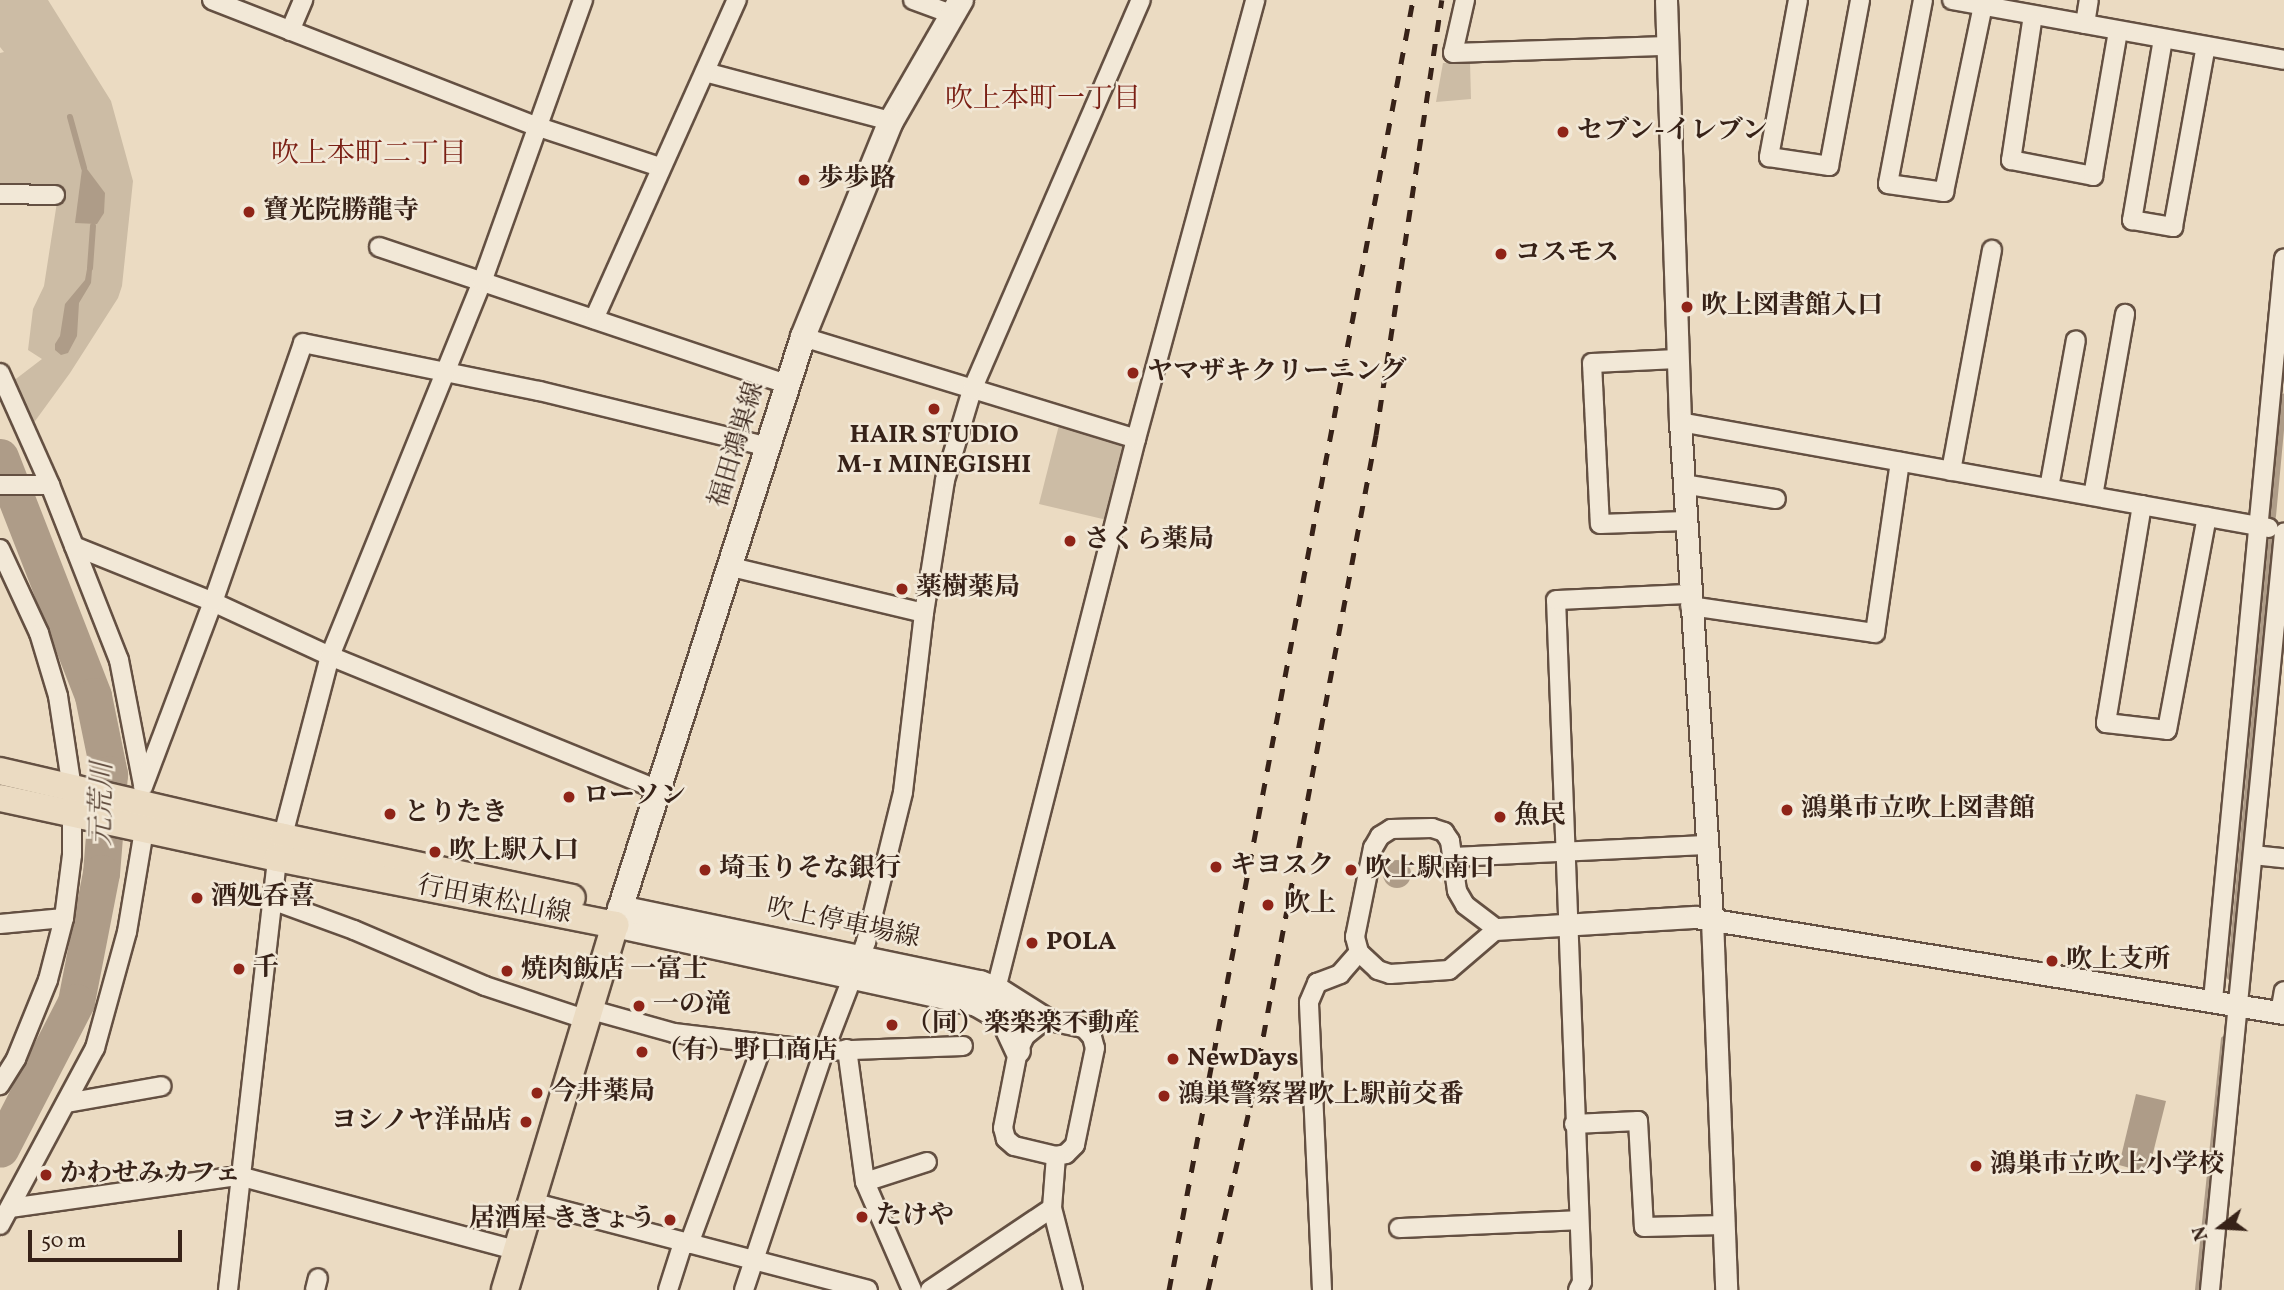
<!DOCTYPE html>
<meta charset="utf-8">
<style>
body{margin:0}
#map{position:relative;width:2284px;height:1290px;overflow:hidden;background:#ebdbc2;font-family:Vollkorn,"Noto Serif JP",serif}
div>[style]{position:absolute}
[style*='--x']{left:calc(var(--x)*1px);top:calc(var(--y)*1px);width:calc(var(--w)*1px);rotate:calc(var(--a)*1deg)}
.green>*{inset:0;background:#ccbca5}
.water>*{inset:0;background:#ae9c88}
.round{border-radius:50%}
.stream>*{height:6px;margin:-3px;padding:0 3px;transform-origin:3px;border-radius:3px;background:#ae9c88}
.river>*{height:37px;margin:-18.5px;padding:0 18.5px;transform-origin:18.5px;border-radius:18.5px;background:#ae9c88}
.roads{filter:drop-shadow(2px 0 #645042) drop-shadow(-2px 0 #645042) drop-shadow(0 2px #645042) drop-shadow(0 -2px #645042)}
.minor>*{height:18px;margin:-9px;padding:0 9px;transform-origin:9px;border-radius:9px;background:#f2e8d7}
.tertiary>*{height:21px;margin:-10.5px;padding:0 10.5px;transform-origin:10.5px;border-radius:10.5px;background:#f2e8d7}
.secondary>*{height:24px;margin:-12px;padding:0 12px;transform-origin:12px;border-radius:12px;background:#f2e8d7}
.primary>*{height:26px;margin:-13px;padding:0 13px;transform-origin:13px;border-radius:13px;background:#ebdbc2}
.rail>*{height:5px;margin-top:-2.5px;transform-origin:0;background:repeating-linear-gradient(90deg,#372218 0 12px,transparent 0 24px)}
.dots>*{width:19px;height:19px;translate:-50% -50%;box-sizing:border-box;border:4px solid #f2e8d7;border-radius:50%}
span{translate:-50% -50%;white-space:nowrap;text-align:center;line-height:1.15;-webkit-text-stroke:5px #f2e8d7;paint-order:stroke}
.poi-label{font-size:26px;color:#372218;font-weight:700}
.left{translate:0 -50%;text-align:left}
.right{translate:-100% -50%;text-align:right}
.street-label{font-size:26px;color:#372218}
.neighbourhood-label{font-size:28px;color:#7a1f14}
.water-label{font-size:28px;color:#614d3f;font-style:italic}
.north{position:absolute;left:2186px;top:1192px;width:70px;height:70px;-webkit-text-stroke:5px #f2e8d7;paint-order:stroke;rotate:253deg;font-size:19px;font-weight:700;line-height:28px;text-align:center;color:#372218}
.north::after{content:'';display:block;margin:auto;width:24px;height:32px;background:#372218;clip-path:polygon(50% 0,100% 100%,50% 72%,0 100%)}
.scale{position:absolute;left:28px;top:1230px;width:154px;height:32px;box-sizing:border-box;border:4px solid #372218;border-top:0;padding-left:9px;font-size:21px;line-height:24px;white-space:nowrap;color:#372218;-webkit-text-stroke:5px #f2e8d7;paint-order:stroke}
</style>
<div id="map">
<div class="green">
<div style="clip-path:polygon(0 0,48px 0,111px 101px,133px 181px,122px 286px,118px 298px,70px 373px,30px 428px,8px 385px,42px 359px,28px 350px,33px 309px,44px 286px,57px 202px,0 187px,0 53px,4px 52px,0 47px)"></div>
<div style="clip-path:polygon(1470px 62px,1471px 99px,1436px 102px,1443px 63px)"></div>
<div style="clip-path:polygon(1059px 425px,1124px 444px,1126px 451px,1107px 520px,1039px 504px)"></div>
</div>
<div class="water">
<div style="clip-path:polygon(82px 169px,87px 169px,105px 193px,104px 213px,97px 224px,75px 223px)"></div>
<div style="clip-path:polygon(87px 269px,92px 270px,91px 283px,79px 303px,77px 336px,68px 353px,61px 355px,55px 350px,55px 344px,60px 336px,65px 304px,85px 280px)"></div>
<div class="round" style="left:1383px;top:860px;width:28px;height:28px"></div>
<div style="clip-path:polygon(2136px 1094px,2166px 1101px,2148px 1173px,2119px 1165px)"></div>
</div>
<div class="stream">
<div style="--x:70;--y:117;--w:53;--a:74.6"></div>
<div style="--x:90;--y:268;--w:42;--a:-85.9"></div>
<div style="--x:2273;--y:516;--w:120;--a:-84.7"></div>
<div style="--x:2230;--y:977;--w:438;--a:-84.6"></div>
<div style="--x:2198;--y:1290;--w:252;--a:-84.1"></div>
</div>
<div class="river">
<div style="--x:0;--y:457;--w:256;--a:68.7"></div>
<div style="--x:93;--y:696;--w:80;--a:78.4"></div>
<div style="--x:109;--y:774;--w:99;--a:94.6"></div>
<div style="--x:101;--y:873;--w:131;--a:101"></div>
<div style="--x:76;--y:1002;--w:165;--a:117.3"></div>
</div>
<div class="roads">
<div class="minor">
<div style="--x:212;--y:0;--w:348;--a:21.3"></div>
<div style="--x:536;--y:126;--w:131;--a:18.3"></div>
<div style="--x:913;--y:0;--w:40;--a:20.2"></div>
<div style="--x:1465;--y:0;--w:54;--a:102.8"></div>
<div style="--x:1453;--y:53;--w:215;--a:-1.9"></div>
<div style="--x:1798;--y:0;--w:160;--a:100.5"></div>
<div style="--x:1769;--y:157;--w:61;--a:8.5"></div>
<div style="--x:1829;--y:166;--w:169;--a:-79.4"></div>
<div style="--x:1923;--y:0;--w:187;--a:100.8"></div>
<div style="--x:1888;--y:184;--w:57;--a:8.1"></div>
<div style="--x:1944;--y:192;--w:190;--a:-78.2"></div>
<div style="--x:1952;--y:0;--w:337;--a:10.2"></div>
<div style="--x:2033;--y:15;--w:147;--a:98.6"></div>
<div style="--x:2011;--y:160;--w:84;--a:11"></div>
<div style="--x:2093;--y:176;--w:147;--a:-80.2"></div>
<div style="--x:2085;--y:24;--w:24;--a:-81"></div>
<div style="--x:290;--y:31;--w:34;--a:-67"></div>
<div style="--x:2163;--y:39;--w:184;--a:99.7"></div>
<div style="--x:2132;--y:220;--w:42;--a:9.7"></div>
<div style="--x:2173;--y:227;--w:184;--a:-79.7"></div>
<div style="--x:705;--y:72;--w:192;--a:14.8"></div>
<div style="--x:0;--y:194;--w:55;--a:1"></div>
<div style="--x:379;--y:247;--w:430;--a:18.6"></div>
<div style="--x:594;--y:319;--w:350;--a:-65.9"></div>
<div style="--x:803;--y:337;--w:348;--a:17"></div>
<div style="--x:1678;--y:359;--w:86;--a:177.3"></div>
<div style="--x:1592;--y:363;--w:161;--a:87.2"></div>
<div style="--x:1600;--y:524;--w:85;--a:-2"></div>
<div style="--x:0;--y:373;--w:123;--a:65.9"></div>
<div style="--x:50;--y:485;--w:188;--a:68.5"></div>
<div style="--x:119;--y:660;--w:127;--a:79.1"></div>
<div style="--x:1680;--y:422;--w:598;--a:10.2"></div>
<div style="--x:1951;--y:471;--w:225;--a:-79.5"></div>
<div style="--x:1683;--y:484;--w:94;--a:9.2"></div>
<div style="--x:0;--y:485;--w:50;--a:0"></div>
<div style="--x:2049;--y:488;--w:150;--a:-79.7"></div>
<div style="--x:2093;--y:496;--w:185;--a:-80"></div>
<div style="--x:2142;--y:505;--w:221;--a:99.4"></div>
<div style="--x:2106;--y:723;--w:61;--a:6.5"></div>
<div style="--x:2167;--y:730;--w:217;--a:-79.4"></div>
<div style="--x:74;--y:546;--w:150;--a:21.9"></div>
<div style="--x:213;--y:602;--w:129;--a:24.8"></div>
<div style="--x:330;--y:656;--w:352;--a:22.2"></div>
<div style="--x:0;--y:549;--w:93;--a:65.1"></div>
<div style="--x:39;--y:633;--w:66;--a:73.2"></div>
<div style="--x:58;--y:696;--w:94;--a:81.4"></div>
<div style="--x:72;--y:789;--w:66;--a:90"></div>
<div style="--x:72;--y:855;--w:64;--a:97.2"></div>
<div style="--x:64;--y:918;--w:64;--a:104.5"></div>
<div style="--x:48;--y:980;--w:85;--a:112.1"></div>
<div style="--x:16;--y:1059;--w:31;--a:122"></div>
<div style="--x:732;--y:567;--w:197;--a:13.5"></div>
<div style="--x:1690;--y:606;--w:187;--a:8.3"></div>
<div style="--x:1875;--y:633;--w:173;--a:-81.7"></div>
<div style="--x:143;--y:787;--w:198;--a:-69.3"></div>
<div style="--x:213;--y:602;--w:274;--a:-70.8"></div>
<div style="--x:303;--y:343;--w:241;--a:11.5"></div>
<div style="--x:539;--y:391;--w:236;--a:13.7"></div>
<div style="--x:1432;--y:828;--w:13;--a:18"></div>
<div style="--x:1444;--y:832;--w:11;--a:56"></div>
<div style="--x:1450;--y:841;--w:50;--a:82"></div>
<div style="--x:1457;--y:891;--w:16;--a:60"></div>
<div style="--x:1465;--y:905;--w:40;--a:37"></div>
<div style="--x:1497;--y:929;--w:63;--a:139.5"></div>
<div style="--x:1449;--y:970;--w:59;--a:176.1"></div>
<div style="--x:1390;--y:974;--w:13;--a:-162"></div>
<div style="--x:1378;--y:970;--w:26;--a:-137"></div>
<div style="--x:1359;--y:952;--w:16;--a:-105"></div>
<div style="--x:1355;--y:937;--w:91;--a:-78.6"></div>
<div style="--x:1373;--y:848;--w:14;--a:-60"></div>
<div style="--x:1380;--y:836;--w:13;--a:-32"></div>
<div style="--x:1391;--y:829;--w:41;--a:-1.4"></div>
<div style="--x:2253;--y:855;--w:31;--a:6"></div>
<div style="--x:1452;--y:857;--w:255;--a:-2.7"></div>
<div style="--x:272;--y:900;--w:87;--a:20.1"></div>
<div style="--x:354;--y:930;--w:142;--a:23.1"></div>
<div style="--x:485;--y:986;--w:105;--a:18.3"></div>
<div style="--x:0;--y:924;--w:64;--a:-5.4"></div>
<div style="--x:996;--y:989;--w:568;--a:-75.72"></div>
<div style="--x:1136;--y:439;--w:455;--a:-74.8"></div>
<div style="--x:2213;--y:1000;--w:745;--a:-84.53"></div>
<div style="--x:588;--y:1009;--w:89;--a:15.6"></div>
<div style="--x:674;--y:1033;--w:151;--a:6.8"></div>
<div style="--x:824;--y:1051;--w:139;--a:-2.1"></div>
<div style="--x:2280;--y:1013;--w:22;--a:-80"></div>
<div style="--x:1045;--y:1020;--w:40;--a:12"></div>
<div style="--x:1084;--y:1028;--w:12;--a:48"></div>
<div style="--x:1092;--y:1037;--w:11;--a:75"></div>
<div style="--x:1095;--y:1048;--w:99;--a:101.7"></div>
<div style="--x:1075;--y:1145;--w:13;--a:135"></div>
<div style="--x:1066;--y:1154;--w:10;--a:169"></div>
<div style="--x:1056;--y:1156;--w:43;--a:-166.6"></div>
<div style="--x:1014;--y:1146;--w:11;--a:-139"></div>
<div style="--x:1006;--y:1139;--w:11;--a:-105"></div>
<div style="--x:1003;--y:1128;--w:78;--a:-79"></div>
<div style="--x:1018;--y:1051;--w:17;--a:-65"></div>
<div style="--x:1025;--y:1036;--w:26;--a:-39"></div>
<div style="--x:847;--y:1049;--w:134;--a:82.3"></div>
<div style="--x:865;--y:1182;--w:118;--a:66.5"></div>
<div style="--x:66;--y:1103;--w:97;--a:-10"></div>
<div style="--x:1574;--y:1124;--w:64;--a:-2.7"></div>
<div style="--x:1638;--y:1121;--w:106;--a:86.8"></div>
<div style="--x:1644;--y:1227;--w:79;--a:-1.5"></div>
<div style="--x:1056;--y:1156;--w:52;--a:94.4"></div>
<div style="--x:1052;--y:1208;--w:85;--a:75.6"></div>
<div style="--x:865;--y:1182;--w:65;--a:-17.9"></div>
<div style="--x:531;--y:1202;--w:348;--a:14.6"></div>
<div style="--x:10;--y:1208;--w:231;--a:-8"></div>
<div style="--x:239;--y:1176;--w:287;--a:15"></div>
<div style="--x:0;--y:1225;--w:201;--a:-61.8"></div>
<div style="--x:95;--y:1048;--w:120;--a:-74.6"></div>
<div style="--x:127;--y:932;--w:115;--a:-80.5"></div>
<div style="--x:1399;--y:1228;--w:180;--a:-2.5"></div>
<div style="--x:689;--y:1244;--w:213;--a:-69.7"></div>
<div style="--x:228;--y:1290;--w:435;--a:-83.5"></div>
<div style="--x:277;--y:858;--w:209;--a:-75.3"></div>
<div style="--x:330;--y:656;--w:404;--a:-67.9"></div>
<div style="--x:482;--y:282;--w:300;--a:-70.3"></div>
<div style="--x:315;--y:1290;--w:12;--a:-76"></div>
<div style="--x:668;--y:1290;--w:49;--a:-72.3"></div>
<div style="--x:744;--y:1290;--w:252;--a:-71.5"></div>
<div style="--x:824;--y:1051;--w:117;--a:-68.9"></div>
<div style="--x:866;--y:942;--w:154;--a:-76.1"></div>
<div style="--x:903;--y:792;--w:180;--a:-83.3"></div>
<div style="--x:924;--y:613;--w:135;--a:-81"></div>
<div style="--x:945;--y:480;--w:94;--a:-73.3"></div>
<div style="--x:972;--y:390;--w:425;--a:-66.6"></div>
<div style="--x:930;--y:1290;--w:147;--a:-33.9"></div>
<div style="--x:1322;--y:1290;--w:288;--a:-92.6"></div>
<div style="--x:1309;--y:1002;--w:21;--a:-67"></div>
<div style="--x:1317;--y:983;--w:25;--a:-21"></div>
<div style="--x:1340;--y:974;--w:29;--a:-49"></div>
<div style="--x:1578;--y:1290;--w:9;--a:-63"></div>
<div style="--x:1582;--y:1282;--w:682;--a:-92.18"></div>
<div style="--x:1556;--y:600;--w:133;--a:-2.6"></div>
<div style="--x:2210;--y:1290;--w:761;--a:-84.42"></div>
</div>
<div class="tertiary">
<div style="--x:1666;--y:0;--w:422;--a:88.1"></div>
<div style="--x:1680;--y:422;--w:498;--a:86.3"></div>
<div style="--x:1712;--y:919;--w:371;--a:87.8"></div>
<div style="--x:1497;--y:929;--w:198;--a:-3.5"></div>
<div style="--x:1695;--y:917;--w:597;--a:9.26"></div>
</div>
<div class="secondary">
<div style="--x:961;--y:0;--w:140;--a:120"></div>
<div style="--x:891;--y:121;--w:233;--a:112.2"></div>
<div style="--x:803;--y:337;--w:617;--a:107.73"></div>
<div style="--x:615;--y:925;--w:371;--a:12.3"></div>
<div style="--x:977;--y:1004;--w:30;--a:30"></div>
<div style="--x:1003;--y:1019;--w:35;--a:65"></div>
<div style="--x:620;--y:908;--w:368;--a:11.8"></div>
<div style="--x:980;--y:983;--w:17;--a:21"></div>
<div style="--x:996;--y:989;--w:58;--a:32.3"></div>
</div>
<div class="primary">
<div style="--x:0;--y:771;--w:291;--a:13.1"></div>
<div style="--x:283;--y:837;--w:295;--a:11.9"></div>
<div style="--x:0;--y:798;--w:283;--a:12.2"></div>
<div style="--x:277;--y:858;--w:345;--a:11.2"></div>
<div style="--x:615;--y:925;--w:381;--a:106.8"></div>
</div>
</div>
<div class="rail">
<div style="--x:1169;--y:1290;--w:1313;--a:-79.29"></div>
<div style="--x:1208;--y:1290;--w:188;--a:-77.1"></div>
<div style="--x:1250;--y:1107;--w:684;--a:-79.38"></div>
<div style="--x:1376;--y:435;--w:440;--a:-81.4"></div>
</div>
<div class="dots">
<div style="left:1563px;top:132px;background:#8f2418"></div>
<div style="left:804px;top:180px;background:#8f2418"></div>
<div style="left:249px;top:212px;background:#8f2418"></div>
<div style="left:1501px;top:254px;background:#8f2418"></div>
<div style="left:1687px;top:307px;background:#8f2418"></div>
<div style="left:1133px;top:373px;background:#8f2418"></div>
<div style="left:934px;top:409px;background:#8f2418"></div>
<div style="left:1070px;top:541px;background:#8f2418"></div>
<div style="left:902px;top:589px;background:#8f2418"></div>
<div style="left:569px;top:797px;background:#8f2418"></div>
<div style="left:1787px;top:810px;background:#8f2418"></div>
<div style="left:390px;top:814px;background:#8f2418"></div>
<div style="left:1500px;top:817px;background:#8f2418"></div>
<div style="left:435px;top:852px;background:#8f2418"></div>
<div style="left:1216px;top:867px;background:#8f2418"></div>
<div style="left:705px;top:870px;background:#8f2418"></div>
<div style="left:1351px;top:870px;background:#8f2418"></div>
<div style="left:197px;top:898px;background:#8f2418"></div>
<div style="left:1268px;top:905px;background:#8f2418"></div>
<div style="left:1032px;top:943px;background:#8f2418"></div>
<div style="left:2052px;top:961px;background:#8f2418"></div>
<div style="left:239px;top:969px;background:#8f2418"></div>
<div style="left:507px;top:971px;background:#8f2418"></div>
<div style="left:639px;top:1006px;background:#8f2418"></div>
<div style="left:892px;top:1025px;background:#8f2418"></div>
<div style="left:642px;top:1052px;background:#8f2418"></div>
<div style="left:1173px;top:1059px;background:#8f2418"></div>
<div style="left:537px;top:1093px;background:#8f2418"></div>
<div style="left:1164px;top:1096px;background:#8f2418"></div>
<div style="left:526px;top:1122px;background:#8f2418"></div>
<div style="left:1976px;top:1166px;background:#8f2418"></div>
<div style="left:46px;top:1175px;background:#8f2418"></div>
<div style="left:862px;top:1217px;background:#8f2418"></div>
<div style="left:670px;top:1220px;background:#8f2418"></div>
</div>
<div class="poi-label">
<span class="left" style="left:1577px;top:132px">セブン-イレブン</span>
<span class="left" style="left:818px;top:180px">歩歩路</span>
<span class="left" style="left:263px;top:212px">寶光院勝龍寺</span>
<span class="left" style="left:1515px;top:254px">コスモス</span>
<span class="left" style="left:1701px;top:307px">吹上図書館入口</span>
<span class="left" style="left:1147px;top:373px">ヤマザキクリーニング</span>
<span style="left:934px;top:451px">HAIR STUDIO<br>M-1 MINEGISHI</span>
<span class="left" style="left:1084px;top:541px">さくら薬局</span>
<span class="left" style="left:916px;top:589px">薬樹薬局</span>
<span class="left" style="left:583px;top:797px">ローソン</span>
<span class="left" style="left:1801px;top:810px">鴻巣市立吹上図書館</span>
<span class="left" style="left:404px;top:814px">とりたき</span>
<span class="left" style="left:1514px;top:817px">魚民</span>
<span class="left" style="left:449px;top:852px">吹上駅入口</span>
<span class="left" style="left:1230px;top:867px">キヨスク</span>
<span class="left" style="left:719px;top:870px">埼玉りそな銀行</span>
<span class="left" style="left:1365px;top:870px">吹上駅南口</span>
<span class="left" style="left:211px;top:898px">酒処呑喜</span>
<span class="left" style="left:1284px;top:905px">吹上</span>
<span class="left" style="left:1046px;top:943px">POLA</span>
<span class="left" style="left:2066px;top:961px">吹上支所</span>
<span class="left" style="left:253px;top:969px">千</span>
<span class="left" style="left:521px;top:971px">焼肉飯店 一富士</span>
<span class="left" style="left:653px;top:1006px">一の滝</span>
<span class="left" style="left:906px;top:1025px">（同）楽楽楽不動産</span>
<span class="left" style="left:656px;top:1052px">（有）野口商店</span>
<span class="left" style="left:1187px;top:1059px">NewDays</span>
<span class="left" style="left:551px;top:1093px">今井薬局</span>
<span class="left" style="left:1178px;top:1096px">鴻巣警察署吹上駅前交番</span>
<span class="right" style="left:512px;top:1122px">ヨシノヤ洋品店</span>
<span class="left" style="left:1990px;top:1166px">鴻巣市立吹上小学校</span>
<span class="left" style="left:60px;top:1175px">かわせみカフェ</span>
<span class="left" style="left:876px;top:1217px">たけや</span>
<span class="right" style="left:656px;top:1220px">居酒屋 ききょう</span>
</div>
<div class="street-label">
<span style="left:738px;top:445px;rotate:-73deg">福田鴻巣線</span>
<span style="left:494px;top:901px;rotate:11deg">行田東松山線</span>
<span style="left:843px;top:924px;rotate:12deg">吹上停車場線</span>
</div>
<div class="neighbourhood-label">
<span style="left:1043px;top:100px">吹上本町一丁目</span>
<span style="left:369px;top:155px">吹上本町二丁目</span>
</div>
<div class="water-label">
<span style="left:103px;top:804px;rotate:-89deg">元荒川</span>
</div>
<div class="north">N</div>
<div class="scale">50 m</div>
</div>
